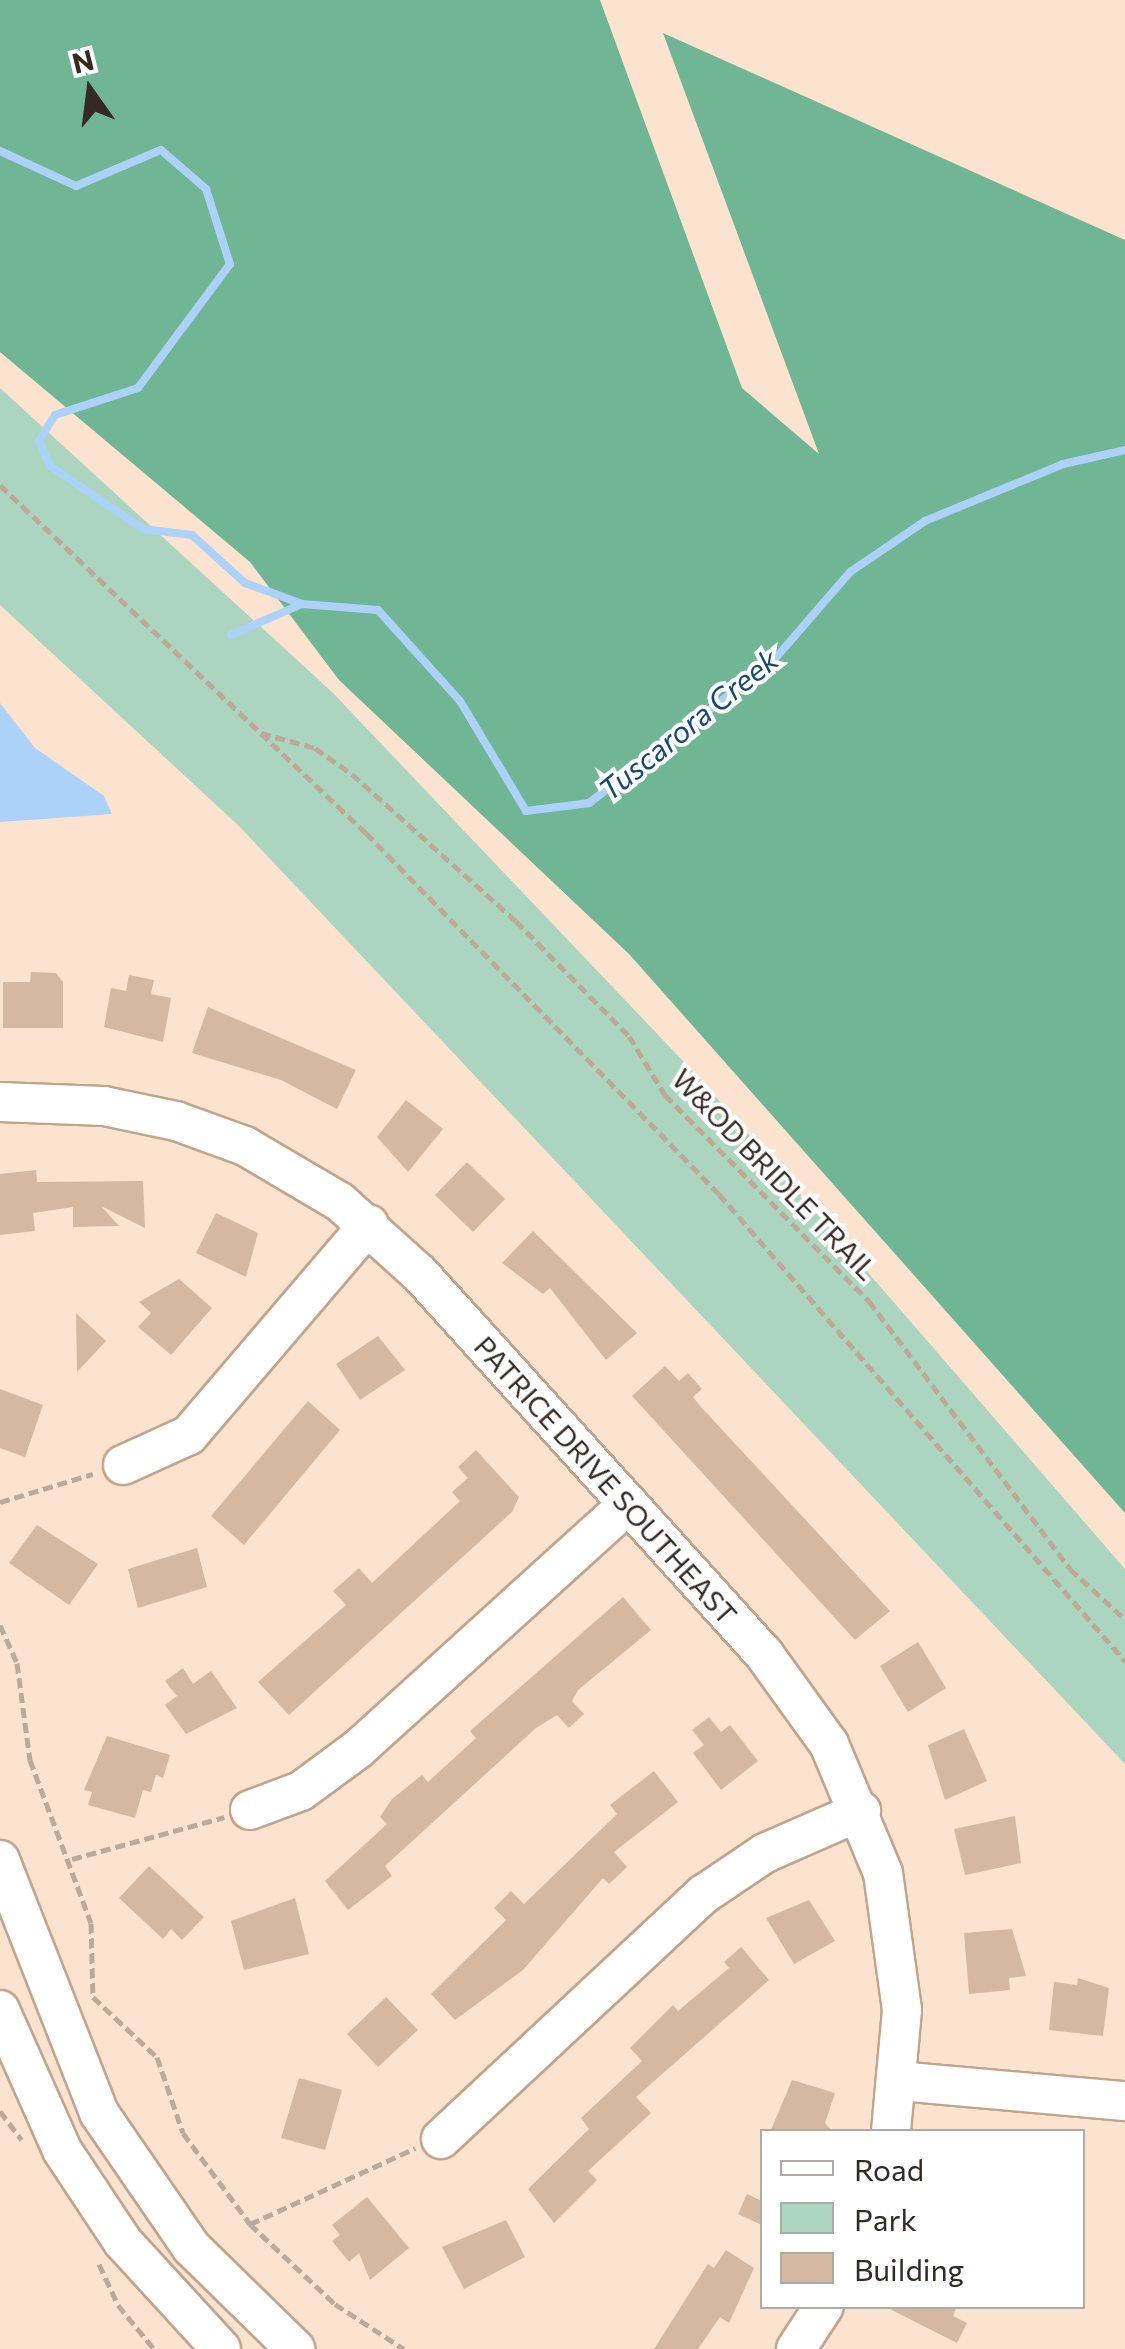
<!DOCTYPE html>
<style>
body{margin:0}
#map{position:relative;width:1125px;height:2349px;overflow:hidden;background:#fbe3cf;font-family:Commissioner,sans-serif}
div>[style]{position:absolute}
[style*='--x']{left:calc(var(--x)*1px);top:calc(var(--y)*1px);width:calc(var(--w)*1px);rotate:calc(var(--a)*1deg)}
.green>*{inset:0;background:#abd5bf}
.forest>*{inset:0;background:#70b594}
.water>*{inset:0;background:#acd2fa}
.stream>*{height:8px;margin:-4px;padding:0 4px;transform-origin:4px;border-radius:4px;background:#acd2fa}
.building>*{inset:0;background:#d5b8a1}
.path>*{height:5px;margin-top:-2.5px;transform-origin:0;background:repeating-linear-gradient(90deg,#bda999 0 10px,transparent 0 15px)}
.roads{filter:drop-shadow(2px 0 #c1a48d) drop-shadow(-2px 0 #c1a48d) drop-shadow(0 2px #c1a48d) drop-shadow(0 -2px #c1a48d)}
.minor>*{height:38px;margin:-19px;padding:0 19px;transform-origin:19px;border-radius:19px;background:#fff}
span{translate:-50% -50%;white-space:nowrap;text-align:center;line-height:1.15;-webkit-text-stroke:8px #fff;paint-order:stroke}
.street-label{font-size:28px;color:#352a21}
.water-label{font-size:30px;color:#164875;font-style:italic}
.legend{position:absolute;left:760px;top:2129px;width:325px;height:180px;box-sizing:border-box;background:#fff;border:2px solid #aeaaa6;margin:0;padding:12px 18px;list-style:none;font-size:30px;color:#352a21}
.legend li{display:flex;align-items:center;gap:20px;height:50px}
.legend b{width:50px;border:2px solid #aeaaa6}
.north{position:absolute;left:40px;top:40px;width:100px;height:100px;-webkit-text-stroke:8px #fff;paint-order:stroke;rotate:346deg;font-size:28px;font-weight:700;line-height:40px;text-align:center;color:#352a21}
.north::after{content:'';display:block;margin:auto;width:35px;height:45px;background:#352a21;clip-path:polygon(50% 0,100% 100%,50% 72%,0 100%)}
</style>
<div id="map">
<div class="green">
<div style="clip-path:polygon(0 388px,332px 692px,702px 1081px,1125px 1569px,1125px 1764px,239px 826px,0 605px)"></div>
</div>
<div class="forest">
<div style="clip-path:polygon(0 0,600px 0,742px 388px,819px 454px,663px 33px,1125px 240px,1125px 1513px,629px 954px,339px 680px,250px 562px,0 352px)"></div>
</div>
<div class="water">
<div style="clip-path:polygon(0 703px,35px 748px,104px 796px,112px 814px,0 822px)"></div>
</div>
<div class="stream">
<div style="--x:0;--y:151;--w:84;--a:24.7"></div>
<div style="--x:76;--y:186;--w:92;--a:-23"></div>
<div style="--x:161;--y:150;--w:60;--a:40.9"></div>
<div style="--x:206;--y:189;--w:79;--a:72.3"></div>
<div style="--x:230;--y:264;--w:154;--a:126.6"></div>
<div style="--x:138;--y:388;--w:87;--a:162"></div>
<div style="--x:55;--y:415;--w:31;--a:122"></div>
<div style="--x:39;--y:441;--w:27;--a:66"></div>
<div style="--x:50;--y:466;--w:112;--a:34.1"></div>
<div style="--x:143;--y:529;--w:49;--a:7"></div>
<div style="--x:192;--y:535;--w:72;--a:42.2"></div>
<div style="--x:245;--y:583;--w:61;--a:20.2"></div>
<div style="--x:302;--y:604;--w:76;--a:4.5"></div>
<div style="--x:378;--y:610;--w:122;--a:48"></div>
<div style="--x:460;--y:701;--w:128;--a:59"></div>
<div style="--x:526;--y:811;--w:64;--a:-7.2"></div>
<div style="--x:589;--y:803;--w:232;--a:-37.7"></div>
<div style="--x:773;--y:661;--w:118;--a:-49.1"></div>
<div style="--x:850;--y:572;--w:91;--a:-34.2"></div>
<div style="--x:925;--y:521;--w:149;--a:-22.4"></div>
<div style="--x:1063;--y:464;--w:64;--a:-12.7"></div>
<div style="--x:231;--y:635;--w:77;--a:-23.6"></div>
</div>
<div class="building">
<div style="clip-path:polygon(31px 972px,56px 973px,63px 982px,63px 1028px,3px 1028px,3px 982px,30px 982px)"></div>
<div style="clip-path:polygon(129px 975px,154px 980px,151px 994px,171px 998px,163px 1042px,104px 1027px,111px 988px,126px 991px)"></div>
<div style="clip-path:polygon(208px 1007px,356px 1070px,337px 1109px,281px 1080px,192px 1053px)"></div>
<div style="clip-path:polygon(406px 1100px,443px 1129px,408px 1172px,377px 1137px)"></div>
<div style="clip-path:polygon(467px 1162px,505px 1199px,473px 1232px,435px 1195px)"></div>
<div style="clip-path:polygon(36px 1170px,37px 1182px,143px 1181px,145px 1228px,101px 1206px,119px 1226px,73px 1227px,73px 1207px,33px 1213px,35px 1231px,0 1235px,0 1174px)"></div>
<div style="clip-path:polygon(216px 1213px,258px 1233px,246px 1277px,196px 1253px)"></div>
<div style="clip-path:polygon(533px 1231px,637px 1333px,606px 1360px,550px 1288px,543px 1294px,502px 1263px)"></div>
<div style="clip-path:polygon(179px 1279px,212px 1308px,171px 1355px,138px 1327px,151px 1313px,139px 1302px)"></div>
<div style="clip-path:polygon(76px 1313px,106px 1341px,77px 1372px)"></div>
<div style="clip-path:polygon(378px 1336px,405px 1370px,360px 1400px,336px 1364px)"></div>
<div style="clip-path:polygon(665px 1366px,679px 1381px,688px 1373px,702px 1389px,693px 1397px,701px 1407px,890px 1611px,855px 1640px,632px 1396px)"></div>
<div style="clip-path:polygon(0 1389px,43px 1405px,25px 1457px,0 1448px)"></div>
<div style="clip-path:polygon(308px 1401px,340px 1430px,244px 1545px,211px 1516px)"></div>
<div style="clip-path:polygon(476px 1450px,519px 1497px,512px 1512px,289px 1715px,258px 1682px,346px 1605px,333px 1591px,359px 1568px,372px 1583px,460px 1501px,452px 1492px,468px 1478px,458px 1467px)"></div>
<div style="clip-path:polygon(37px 1525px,98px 1564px,69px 1605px,9px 1563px)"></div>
<div style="clip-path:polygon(197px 1548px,207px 1587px,138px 1608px,128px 1569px)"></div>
<div style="clip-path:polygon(623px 1597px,651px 1630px,578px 1690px,572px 1701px,584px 1714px,569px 1728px,557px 1715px,536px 1728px,385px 1866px,392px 1876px,348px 1910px,325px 1881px,387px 1824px,380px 1817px,392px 1799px,422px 1775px,428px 1782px,476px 1738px,470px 1731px)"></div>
<div style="clip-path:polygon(918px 1642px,946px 1688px,908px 1712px,880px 1666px)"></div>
<div style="clip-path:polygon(183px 1668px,193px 1684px,211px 1671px,237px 1708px,186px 1734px,165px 1705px,177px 1696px,165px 1681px)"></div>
<div style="clip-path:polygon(709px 1717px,721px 1732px,730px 1725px,758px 1761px,721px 1790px,693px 1753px,704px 1745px,692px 1730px)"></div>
<div style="clip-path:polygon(964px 1729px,987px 1781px,945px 1800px,928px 1745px)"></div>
<div style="clip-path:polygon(107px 1736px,170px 1755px,163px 1778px,156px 1775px,151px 1792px,143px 1790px,135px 1818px,88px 1805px,92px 1792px,84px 1790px)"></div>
<div style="clip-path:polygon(654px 1771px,678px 1802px,614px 1852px,627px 1867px,609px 1884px,603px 1878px,523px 1970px,455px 2020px,431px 1994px,506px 1920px,494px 1908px,511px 1891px,524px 1904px,617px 1814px,610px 1805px)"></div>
<div style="clip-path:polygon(1015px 1816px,1021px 1863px,965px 1875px,954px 1829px)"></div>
<div style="clip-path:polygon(149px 1866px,204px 1917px,182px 1940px,171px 1929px,163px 1939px,119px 1898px)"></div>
<div style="clip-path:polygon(295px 1898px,309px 1954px,244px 1970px,231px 1921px)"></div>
<div style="clip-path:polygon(809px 1900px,835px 1941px,794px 1964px,766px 1918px)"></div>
<div style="clip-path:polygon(1012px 1929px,1026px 1976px,1009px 1978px,1010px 1990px,969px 1994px,964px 1933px)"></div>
<div style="clip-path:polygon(741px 1947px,769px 1980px,636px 2097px,651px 2113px,588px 2171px,597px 2180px,554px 2223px,528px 2189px,589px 2129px,581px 2118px,642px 2061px,630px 2048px,673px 2005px,678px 2011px,729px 1968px,724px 1962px)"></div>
<div style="clip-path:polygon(1078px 1978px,1109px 1988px,1103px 2036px,1049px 2030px,1054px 1982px,1077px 1985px)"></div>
<div style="clip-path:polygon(386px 1997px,418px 2030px,378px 2067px,347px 2034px)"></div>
<div style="clip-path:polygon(299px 2078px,342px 2090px,325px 2150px,281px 2138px)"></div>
<div style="clip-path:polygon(792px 2080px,835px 2093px,825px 2123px,833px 2132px,770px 2132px)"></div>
<div style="clip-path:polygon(747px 2194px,762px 2201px,762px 2225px,738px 2214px)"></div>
<div style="clip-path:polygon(367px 2197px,409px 2248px,370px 2280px,359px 2253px,349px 2262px,332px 2241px,340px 2235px,332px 2225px)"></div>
<div style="clip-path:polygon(506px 2220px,525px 2257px,464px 2289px,442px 2247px)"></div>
<div style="clip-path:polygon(726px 2250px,754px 2268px,729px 2323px,720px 2317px,698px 2349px,654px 2349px,708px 2264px,714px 2268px)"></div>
<div style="clip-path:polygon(884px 2306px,957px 2306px,953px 2316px,967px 2323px,957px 2343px)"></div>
</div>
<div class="path">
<div style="--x:0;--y:485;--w:505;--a:43.56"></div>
<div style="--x:366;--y:833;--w:505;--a:45.64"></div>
<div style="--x:719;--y:1194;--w:619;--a:49"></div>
<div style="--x:261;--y:733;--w:56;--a:15.5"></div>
<div style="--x:315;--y:748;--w:45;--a:35.1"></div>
<div style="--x:352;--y:774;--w:220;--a:41.9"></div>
<div style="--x:516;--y:921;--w:161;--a:45.5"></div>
<div style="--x:629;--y:1036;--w:69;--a:58.6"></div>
<div style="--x:665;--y:1095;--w:290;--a:45.3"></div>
<div style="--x:869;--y:1301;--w:335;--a:53.1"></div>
<div style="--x:1070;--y:1569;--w:74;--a:42.3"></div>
<div style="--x:0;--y:1502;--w:97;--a:-16.8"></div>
<div style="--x:0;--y:1625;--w:42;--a:65.9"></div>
<div style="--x:17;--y:1663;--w:98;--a:82.4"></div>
<div style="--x:30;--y:1760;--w:174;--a:69.5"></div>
<div style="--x:91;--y:1923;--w:74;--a:88.5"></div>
<div style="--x:93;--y:1997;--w:88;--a:43.2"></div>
<div style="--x:157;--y:2057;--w:80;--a:71.1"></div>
<div style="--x:183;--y:2133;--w:113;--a:53.6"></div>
<div style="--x:250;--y:2224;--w:117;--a:43.3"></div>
<div style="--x:335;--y:2304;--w:82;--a:33.1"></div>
<div style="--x:72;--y:1859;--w:158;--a:-15.4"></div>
<div style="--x:0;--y:2111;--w:36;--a:53"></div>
<div style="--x:250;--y:2224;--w:182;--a:-24.7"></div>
<div style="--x:99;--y:2264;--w:45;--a:65.1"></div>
<div style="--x:118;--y:2305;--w:57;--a:50.7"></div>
</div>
<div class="roads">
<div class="minor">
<div style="--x:0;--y:1102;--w:104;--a:2.2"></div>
<div style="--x:104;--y:1106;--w:74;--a:11.8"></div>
<div style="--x:176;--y:1121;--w:73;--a:19.9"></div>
<div style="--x:245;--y:1146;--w:110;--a:30.5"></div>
<div style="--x:340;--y:1202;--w:108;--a:42"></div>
<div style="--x:420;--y:1274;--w:513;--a:47.85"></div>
<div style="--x:764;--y:1654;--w:111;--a:54.2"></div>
<div style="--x:829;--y:1744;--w:140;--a:67.3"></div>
<div style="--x:883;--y:1873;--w:138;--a:82.1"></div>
<div style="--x:902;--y:2010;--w:122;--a:95.2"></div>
<div style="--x:123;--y:1465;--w:72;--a:-24.4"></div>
<div style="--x:189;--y:1435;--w:277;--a:-49.5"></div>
<div style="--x:250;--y:1810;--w:54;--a:-20.4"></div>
<div style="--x:301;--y:1791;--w:71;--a:-36.4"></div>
<div style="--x:358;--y:1749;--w:365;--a:-42.2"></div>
<div style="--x:0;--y:1860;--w:272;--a:68.6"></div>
<div style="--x:99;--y:2113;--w:163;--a:55.5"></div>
<div style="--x:191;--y:2247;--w:146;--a:44.4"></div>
<div style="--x:0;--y:2010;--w:153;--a:66.1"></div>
<div style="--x:62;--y:2150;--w:110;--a:56.5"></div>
<div style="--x:123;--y:2242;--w:145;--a:47.5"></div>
<div style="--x:899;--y:2081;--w:227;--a:5.1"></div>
<div style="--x:441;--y:2139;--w:359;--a:-43"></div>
<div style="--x:704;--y:1894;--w:73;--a:-33.9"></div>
<div style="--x:765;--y:1853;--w:105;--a:-23.6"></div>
<div style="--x:796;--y:2349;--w:51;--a:-56.9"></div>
</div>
</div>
<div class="street-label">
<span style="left:775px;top:1174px;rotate:46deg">W&amp;OD BRIDLE TRAIL</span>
<span style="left:606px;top:1480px;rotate:48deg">PATRICE DRIVE SOUTHEAST</span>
</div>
<div class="water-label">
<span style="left:688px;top:724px;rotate:-39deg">Tuscarora Creek</span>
</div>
<ul class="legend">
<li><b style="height:12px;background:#fff"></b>Road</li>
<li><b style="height:28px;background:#abd5bf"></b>Park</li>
<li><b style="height:28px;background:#d5b8a1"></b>Building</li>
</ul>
<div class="north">N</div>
</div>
